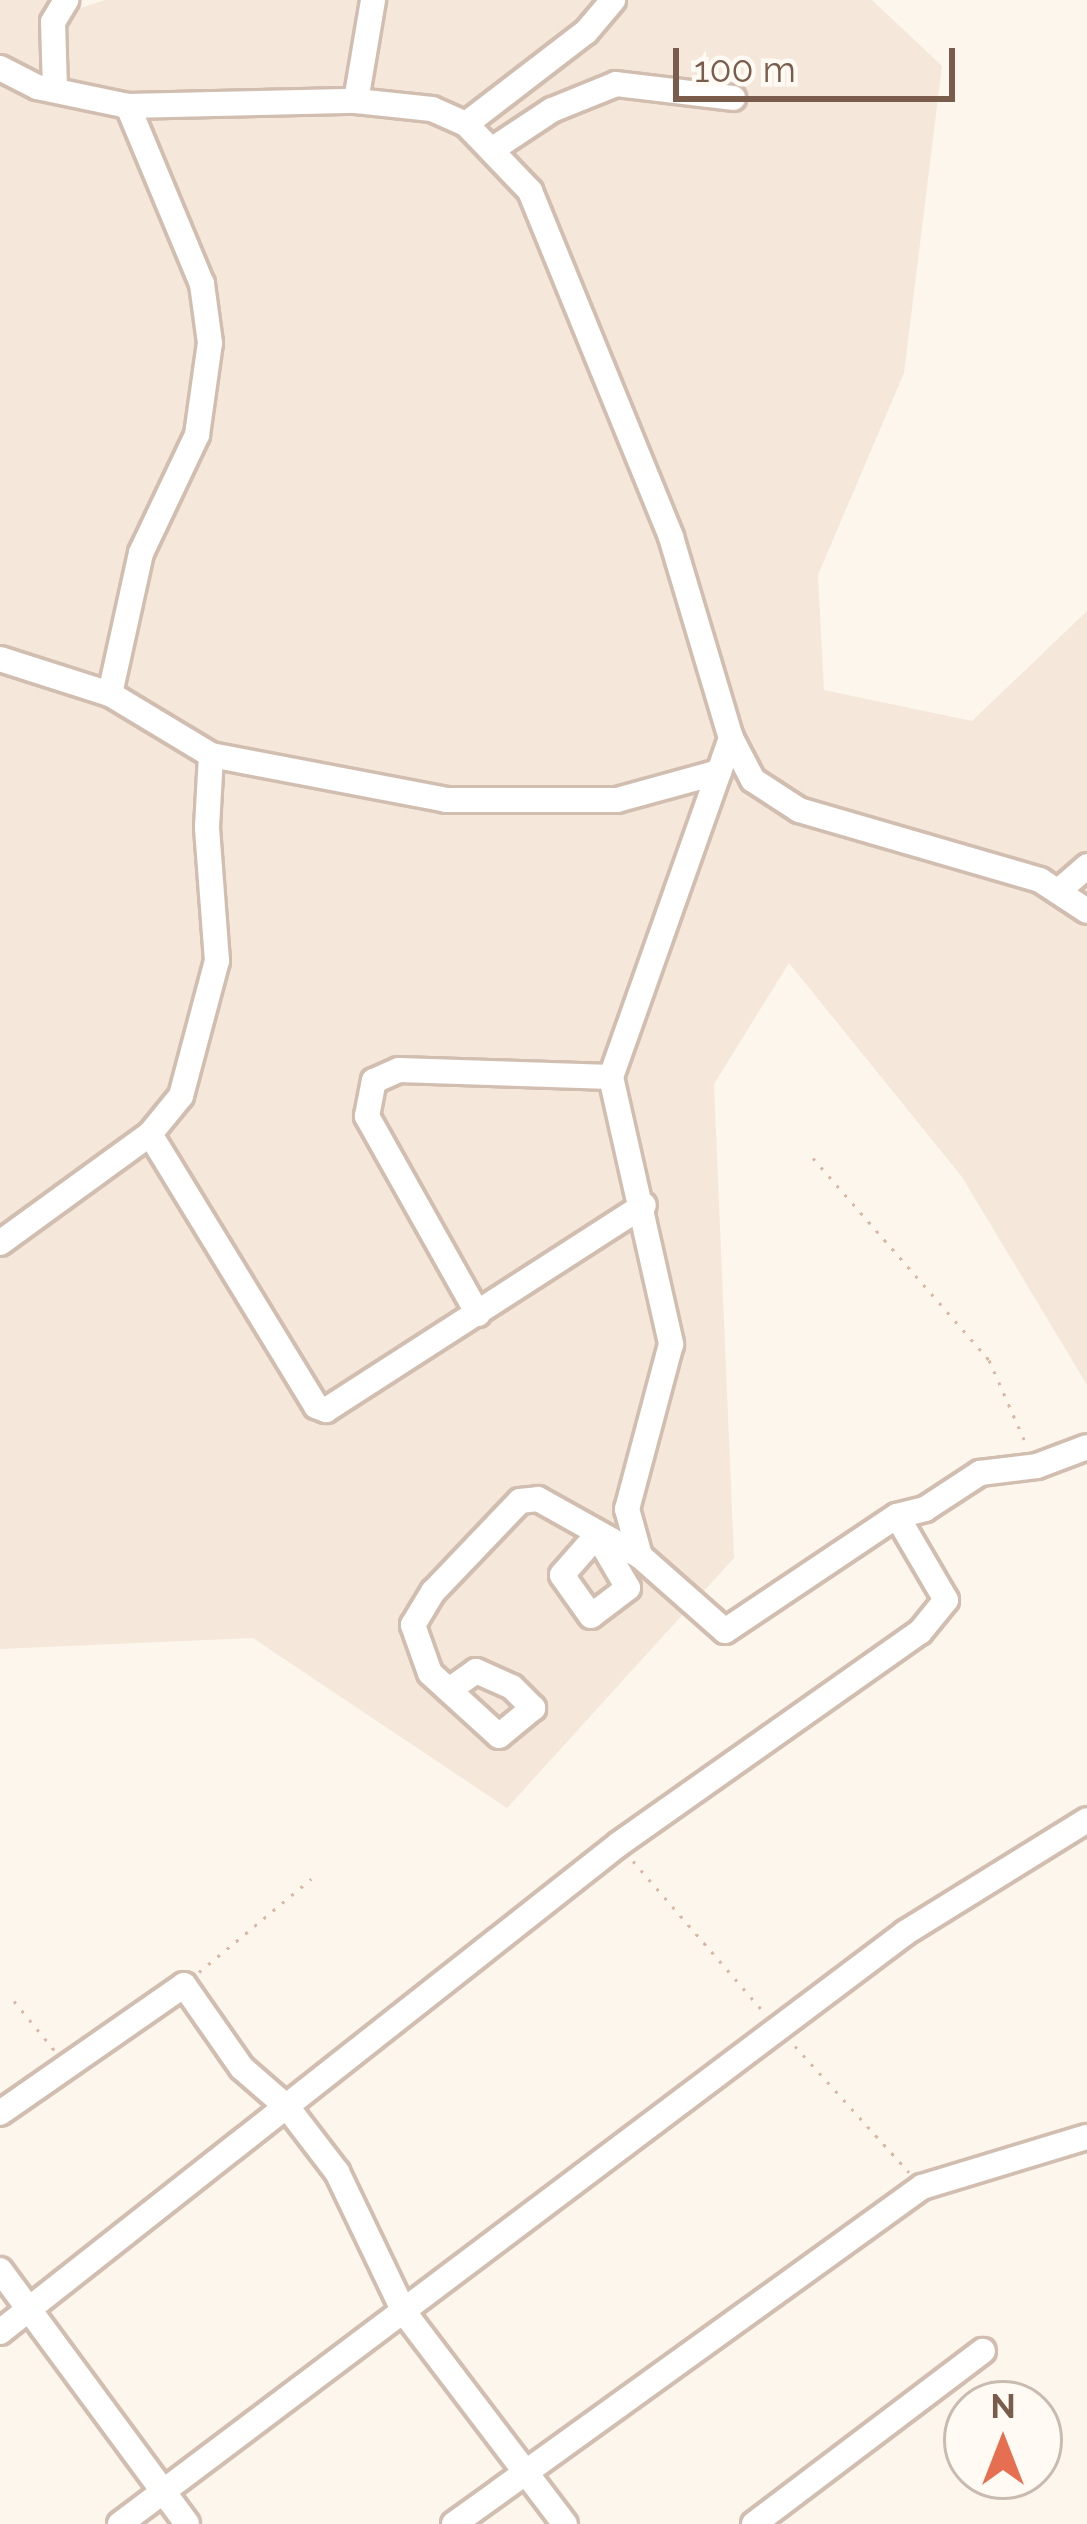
<!DOCTYPE html>
<style>
body{margin:0}
#map{position:relative;width:1087px;height:2524px;overflow:hidden;background:#fdf6ec;font-family:Raleway,sans-serif}
div>[style]{position:absolute}
[style*='--x']{left:calc(var(--x)*1px);top:calc(var(--y)*1px);width:calc(var(--w)*1px);rotate:calc(var(--a)*1deg)}
.residential>*{inset:0;background:#f5e8da}
.path>*{height:3px;margin-top:-1.5px;transform-origin:0;background:repeating-linear-gradient(90deg,#d9b8a5 0 3px,transparent 0 12px)}
.roads{filter:drop-shadow(3px 0 #d1beb0) drop-shadow(-3px 0 #d1beb0) drop-shadow(0 3px #d1beb0) drop-shadow(0 -3px #d1beb0)}
.minor>*{height:24px;margin:-12px;padding:0 12px;transform-origin:12px;border-radius:12px;background:#fff}
span{translate:-50% -50%;white-space:nowrap;text-align:center;line-height:1.15;-webkit-text-stroke:9px #fffaf3;paint-order:stroke}
.north{position:absolute;left:943px;top:2380px;width:120px;height:120px;box-sizing:border-box;background:#fffaf3;border:3px solid #cabbb1;border-radius:50%;rotate:0deg;font-size:33px;font-weight:700;line-height:48px;text-align:center;color:#7a5c4d}
.north::after{content:'';display:block;margin:auto;width:42px;height:54px;background:#e76f51;clip-path:polygon(50% 0,100% 100%,50% 72%,0 100%)}
.scale{position:absolute;left:673px;top:48px;width:282px;height:54px;box-sizing:border-box;border:6px solid #7a5c4d;border-top:0;padding-left:15px;font-size:36px;line-height:42px;white-space:nowrap;color:#7a5c4d;-webkit-text-stroke:9px #fffaf3;paint-order:stroke}
</style>
<div id="map">
<div class="residential">
<div style="clip-path:polygon(0 0,61px 0,78px 9px,105px 0,872px 0,942px 66px,904px 373px,818px 575px,824px 690px,972px 721px,1087px 611px,1087px 1385px,962px 1177px,789px 963px,714px 1084px,734px 1558px,507px 1808px,253px 1638px,0 1649px)"></div>
</div>
<div class="path">
<div style="--x:813;--y:1158;--w:268;--a:48.9"></div>
<div style="--x:989;--y:1360;--w:94;--a:66.2"></div>
<div style="--x:633;--y:1861;--w:200;--a:49.1"></div>
<div style="--x:199;--y:1972;--w:146;--a:-39.7"></div>
<div style="--x:14;--y:2001;--w:65;--a:50.6"></div>
<div style="--x:795;--y:2046;--w:170;--a:47.9"></div>
</div>
<div class="roads">
<div class="minor">
<div style="--x:0;--y:68;--w:42;--a:27.2"></div>
<div style="--x:37;--y:87;--w:93;--a:11.8"></div>
<div style="--x:128;--y:106;--w:228;--a:-1.3"></div>
<div style="--x:356;--y:101;--w:76;--a:6"></div>
<div style="--x:432;--y:109;--w:37;--a:24"></div>
<div style="--x:466;--y:124;--w:93;--a:46.3"></div>
<div style="--x:530;--y:191;--w:374;--a:67.8"></div>
<div style="--x:671;--y:537;--w:210;--a:73.4"></div>
<div style="--x:731;--y:738;--w:47;--a:62.4"></div>
<div style="--x:753;--y:780;--w:55;--a:33.1"></div>
<div style="--x:799;--y:810;--w:251;--a:16.2"></div>
<div style="--x:1040;--y:880;--w:56;--a:33.4"></div>
<div style="--x:55;--y:89;--w:67;--a:-91.7"></div>
<div style="--x:53;--y:22;--w:26;--a:-59"></div>
<div style="--x:356;--y:101;--w:102;--a:-80.4"></div>
<div style="--x:466;--y:124;--w:151;--a:-37.5"></div>
<div style="--x:586;--y:32;--w:42;--a:-49.8"></div>
<div style="--x:493;--y:149;--w:71;--a:-33.5"></div>
<div style="--x:552;--y:110;--w:69;--a:-22.1"></div>
<div style="--x:616;--y:84;--w:118;--a:6.8"></div>
<div style="--x:0;--y:659;--w:115;--a:17.7"></div>
<div style="--x:110;--y:694;--w:118;--a:31.1"></div>
<div style="--x:211;--y:755;--w:239;--a:10.8"></div>
<div style="--x:446;--y:800;--w:171;--a:0"></div>
<div style="--x:617;--y:800;--w:106;--a:-15.4"></div>
<div style="--x:110;--y:694;--w:144;--a:-77.6"></div>
<div style="--x:141;--y:553;--w:131;--a:-64.6"></div>
<div style="--x:197;--y:435;--w:93;--a:-82"></div>
<div style="--x:210;--y:343;--w:60;--a:-97.7"></div>
<div style="--x:202;--y:284;--w:193;--a:-112.6"></div>
<div style="--x:731;--y:738;--w:360;--a:109.5"></div>
<div style="--x:611;--y:1077;--w:274;--a:77.3"></div>
<div style="--x:671;--y:1344;--w:171;--a:104.9"></div>
<div style="--x:627;--y:1509;--w:49;--a:74.5"></div>
<div style="--x:640;--y:1556;--w:113;--a:41.4"></div>
<div style="--x:725;--y:1631;--w:207;--a:-33.8"></div>
<div style="--x:897;--y:1516;--w:29;--a:-14"></div>
<div style="--x:925;--y:1509;--w:66;--a:-33.2"></div>
<div style="--x:980;--y:1473;--w:57;--a:-7"></div>
<div style="--x:1037;--y:1466;--w:53;--a:-20.8"></div>
<div style="--x:1061;--y:889;--w:35;--a:-41"></div>
<div style="--x:150;--y:1134;--w:319;--a:58.6"></div>
<div style="--x:316;--y:1406;--w:11;--a:22"></div>
<div style="--x:326;--y:1410;--w:378;--a:-32.8"></div>
<div style="--x:0;--y:1243;--w:185;--a:-36"></div>
<div style="--x:150;--y:1134;--w:49;--a:-50.8"></div>
<div style="--x:181;--y:1096;--w:140;--a:-75.1"></div>
<div style="--x:217;--y:961;--w:134;--a:-94.3"></div>
<div style="--x:207;--y:827;--w:72;--a:-86.8"></div>
<div style="--x:478;--y:1314;--w:227;--a:-119.3"></div>
<div style="--x:367;--y:1116;--w:36;--a:-79"></div>
<div style="--x:374;--y:1081;--w:27;--a:-24"></div>
<div style="--x:399;--y:1070;--w:212;--a:1.9"></div>
<div style="--x:597;--y:1535;--w:61;--a:59.7"></div>
<div style="--x:628;--y:1588;--w:46;--a:142.9"></div>
<div style="--x:591;--y:1616;--w:50;--a:-125.3"></div>
<div style="--x:562;--y:1575;--w:53;--a:-48.8"></div>
<div style="--x:449;--y:1690;--w:33;--a:-35"></div>
<div style="--x:476;--y:1671;--w:39;--a:24"></div>
<div style="--x:512;--y:1687;--w:30;--a:45"></div>
<div style="--x:533;--y:1708;--w:44;--a:140.5"></div>
<div style="--x:499;--y:1736;--w:93;--a:-137.6"></div>
<div style="--x:430;--y:1673;--w:51;--a:-109.5"></div>
<div style="--x:413;--y:1625;--w:39;--a:-59"></div>
<div style="--x:433;--y:1592;--w:126;--a:-46.3"></div>
<div style="--x:520;--y:1501;--w:18;--a:-6"></div>
<div style="--x:538;--y:1499;--w:117;--a:29.2"></div>
<div style="--x:0;--y:2113;--w:224;--a:-34.8"></div>
<div style="--x:184;--y:1985;--w:101;--a:55.1"></div>
<div style="--x:242;--y:2068;--w:61;--a:41"></div>
<div style="--x:288;--y:2108;--w:81;--a:52.6"></div>
<div style="--x:337;--y:2172;--w:155;--a:64.4"></div>
<div style="--x:404;--y:2312;--w:266;--a:52.8"></div>
<div style="--x:0;--y:2270;--w:315;--a:53.6"></div>
<div style="--x:0;--y:2332;--w:788;--a:-38.25"></div>
<div style="--x:619;--y:1844;--w:368;--a:-35.2"></div>
<div style="--x:920;--y:1632;--w:41;--a:-50.9"></div>
<div style="--x:946;--y:1600;--w:97;--a:-120.3"></div>
<div style="--x:120;--y:2524;--w:983;--a:-36.97"></div>
<div style="--x:905;--y:1933;--w:214;--a:-31.8"></div>
<div style="--x:454;--y:2524;--w:577;--a:-35.76"></div>
<div style="--x:922;--y:2187;--w:172;--a:-16.9"></div>
<div style="--x:754;--y:2524;--w:287;--a:-37.1"></div>
</div>
</div>
<div class="north">N</div>
<div class="scale">100 m</div>
</div>
